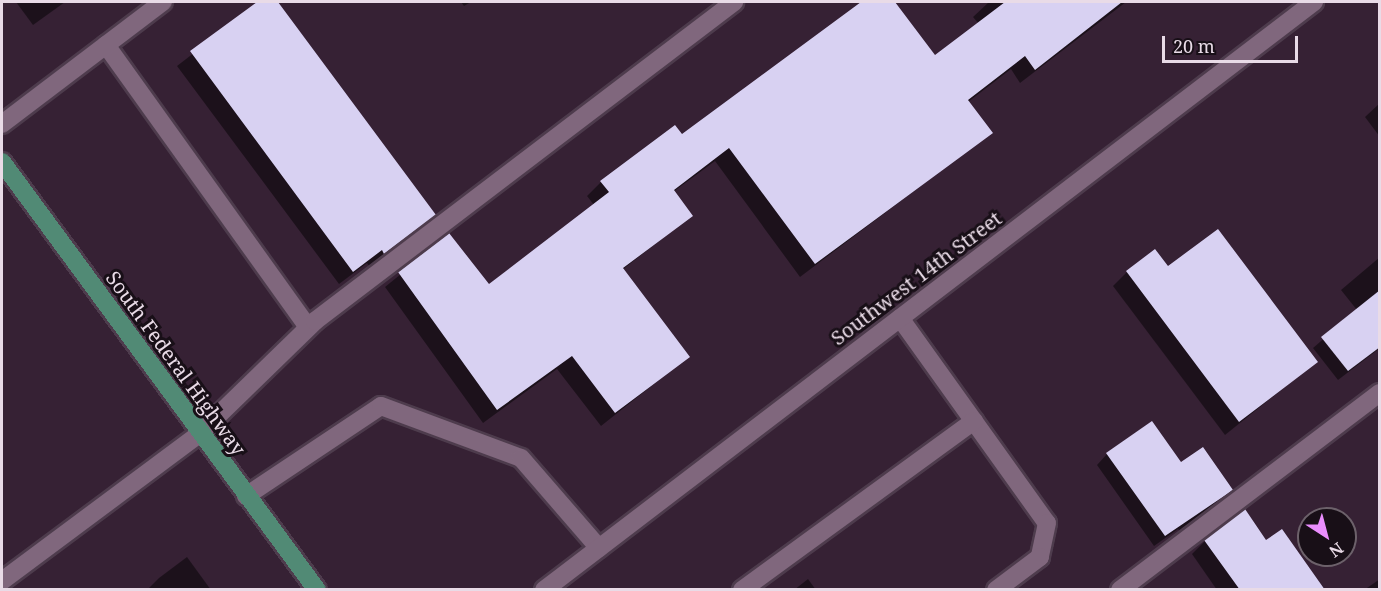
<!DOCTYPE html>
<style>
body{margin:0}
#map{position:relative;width:1381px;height:591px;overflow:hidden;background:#362134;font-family:"Noto Serif",serif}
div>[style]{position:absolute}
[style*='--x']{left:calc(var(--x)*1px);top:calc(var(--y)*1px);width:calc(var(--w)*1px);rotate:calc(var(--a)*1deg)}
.shadow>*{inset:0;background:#0007}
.building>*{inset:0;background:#d8d1f2}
.roads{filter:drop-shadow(2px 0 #4e3c4d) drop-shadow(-2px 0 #4e3c4d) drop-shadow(0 2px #4e3c4d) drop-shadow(0 -2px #4e3c4d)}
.minor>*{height:18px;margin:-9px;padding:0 9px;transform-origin:9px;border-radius:9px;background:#80677d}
.major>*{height:18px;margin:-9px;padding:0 9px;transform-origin:9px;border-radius:9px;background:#518a75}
span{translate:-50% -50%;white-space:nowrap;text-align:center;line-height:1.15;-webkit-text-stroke:6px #180f17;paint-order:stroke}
.street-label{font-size:20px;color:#e9dbe7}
.frame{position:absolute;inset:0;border:3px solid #e9dbe7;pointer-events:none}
.north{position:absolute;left:1297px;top:507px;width:60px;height:60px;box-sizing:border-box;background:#180f17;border:2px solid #6c616a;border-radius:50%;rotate:144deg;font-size:16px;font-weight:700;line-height:24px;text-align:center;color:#e9dbe7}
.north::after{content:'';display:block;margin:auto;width:21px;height:27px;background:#ea8dfd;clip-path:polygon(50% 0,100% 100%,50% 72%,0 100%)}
.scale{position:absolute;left:1162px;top:36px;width:136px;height:27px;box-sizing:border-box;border:3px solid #e9dbe7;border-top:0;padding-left:8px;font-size:18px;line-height:21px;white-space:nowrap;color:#e9dbe7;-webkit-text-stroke:4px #180f17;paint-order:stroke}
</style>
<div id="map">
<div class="shadow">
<div style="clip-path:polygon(16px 2px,65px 2px,33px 25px)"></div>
<div style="clip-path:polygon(260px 2px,276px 2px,434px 215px,370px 267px,367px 263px,339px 284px,177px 66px)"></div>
<div style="clip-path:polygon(461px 2px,471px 2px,464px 6px)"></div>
<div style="clip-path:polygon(864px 2px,894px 2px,935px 57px,979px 24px,973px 17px,989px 2px,1126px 2px,1020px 83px,1011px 69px,968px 102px,991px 133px,800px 277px,715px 161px,673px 192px,691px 216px,622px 270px,688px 357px,601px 426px,557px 369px,483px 423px,385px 287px,449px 235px,488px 286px,594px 205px,587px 196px,601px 182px,682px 136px)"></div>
<div style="clip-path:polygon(1380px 103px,1380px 137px,1365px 117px)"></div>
<div style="clip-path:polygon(1380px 257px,1380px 348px,1338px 380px,1313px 348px,1357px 310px,1341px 290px)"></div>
<div style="clip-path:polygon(1168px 268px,1316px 362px,1225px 435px,1113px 286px,1127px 272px)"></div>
<div style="clip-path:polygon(1107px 454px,1181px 464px,1231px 490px,1180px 531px,1178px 529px,1154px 546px,1097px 465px)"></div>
<div style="clip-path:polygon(1205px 541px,1266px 542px,1323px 590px,1217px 590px,1192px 554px)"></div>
<div style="clip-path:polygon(187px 557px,211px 590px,147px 590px,159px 578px)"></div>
<div style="clip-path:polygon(808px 579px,816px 590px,794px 590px)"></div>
<div style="clip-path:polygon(1380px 579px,1380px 590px,1364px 590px)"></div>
</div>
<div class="building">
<div style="clip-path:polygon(257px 2px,278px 2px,436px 215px,384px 254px,382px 250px,353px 272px,190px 51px)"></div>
<div style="clip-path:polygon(861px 2px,895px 2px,935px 55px,1005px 2px,1122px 2px,1035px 70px,1025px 56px,968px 100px,993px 133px,815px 264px,729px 148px,674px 190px,693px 216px,623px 268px,690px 357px,615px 413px,572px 356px,497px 410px,398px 272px,449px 233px,489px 284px,609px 192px,600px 181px,675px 125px,682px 134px)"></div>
<div style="clip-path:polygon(1218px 229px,1318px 362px,1239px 422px,1126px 271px,1155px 249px,1168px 266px)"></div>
<div style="clip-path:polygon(1380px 290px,1380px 347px,1348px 371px,1321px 337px)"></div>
<div style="clip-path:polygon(1152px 421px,1181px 462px,1203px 447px,1233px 490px,1165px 536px,1106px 453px)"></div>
<div style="clip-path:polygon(1245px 509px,1266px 540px,1282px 529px,1325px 590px,1240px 590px,1204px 540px)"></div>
</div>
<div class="roads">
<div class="minor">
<div style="--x:106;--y:45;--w:347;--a:54.4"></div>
<div style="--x:2;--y:124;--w:202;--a:-37.2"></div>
<div style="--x:900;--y:318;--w:252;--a:54.4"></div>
<div style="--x:1047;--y:523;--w:35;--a:102"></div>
<div style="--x:1040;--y:557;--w:55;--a:143.1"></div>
<div style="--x:246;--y:496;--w:162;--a:-33.7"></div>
<div style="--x:381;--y:406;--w:149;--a:20.4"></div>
<div style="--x:521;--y:458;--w:119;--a:49.1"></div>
<div style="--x:2;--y:581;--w:246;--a:-36.7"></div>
<div style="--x:199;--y:434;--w:162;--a:-44.2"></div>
<div style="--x:315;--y:321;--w:527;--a:-37.28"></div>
<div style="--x:544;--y:590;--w:969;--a:-37.37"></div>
<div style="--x:742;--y:590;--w:287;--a:-36.1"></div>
<div style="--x:1120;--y:590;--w:326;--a:-37.2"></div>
</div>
<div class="major">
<div style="--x:2;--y:162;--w:531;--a:53.65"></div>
</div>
</div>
<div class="street-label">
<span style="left:916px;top:278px;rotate:-37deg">Southwest 14th Street</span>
<span style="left:176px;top:363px;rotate:54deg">South Federal Highway</span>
</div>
<div class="frame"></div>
<div class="north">N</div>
<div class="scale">20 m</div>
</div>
